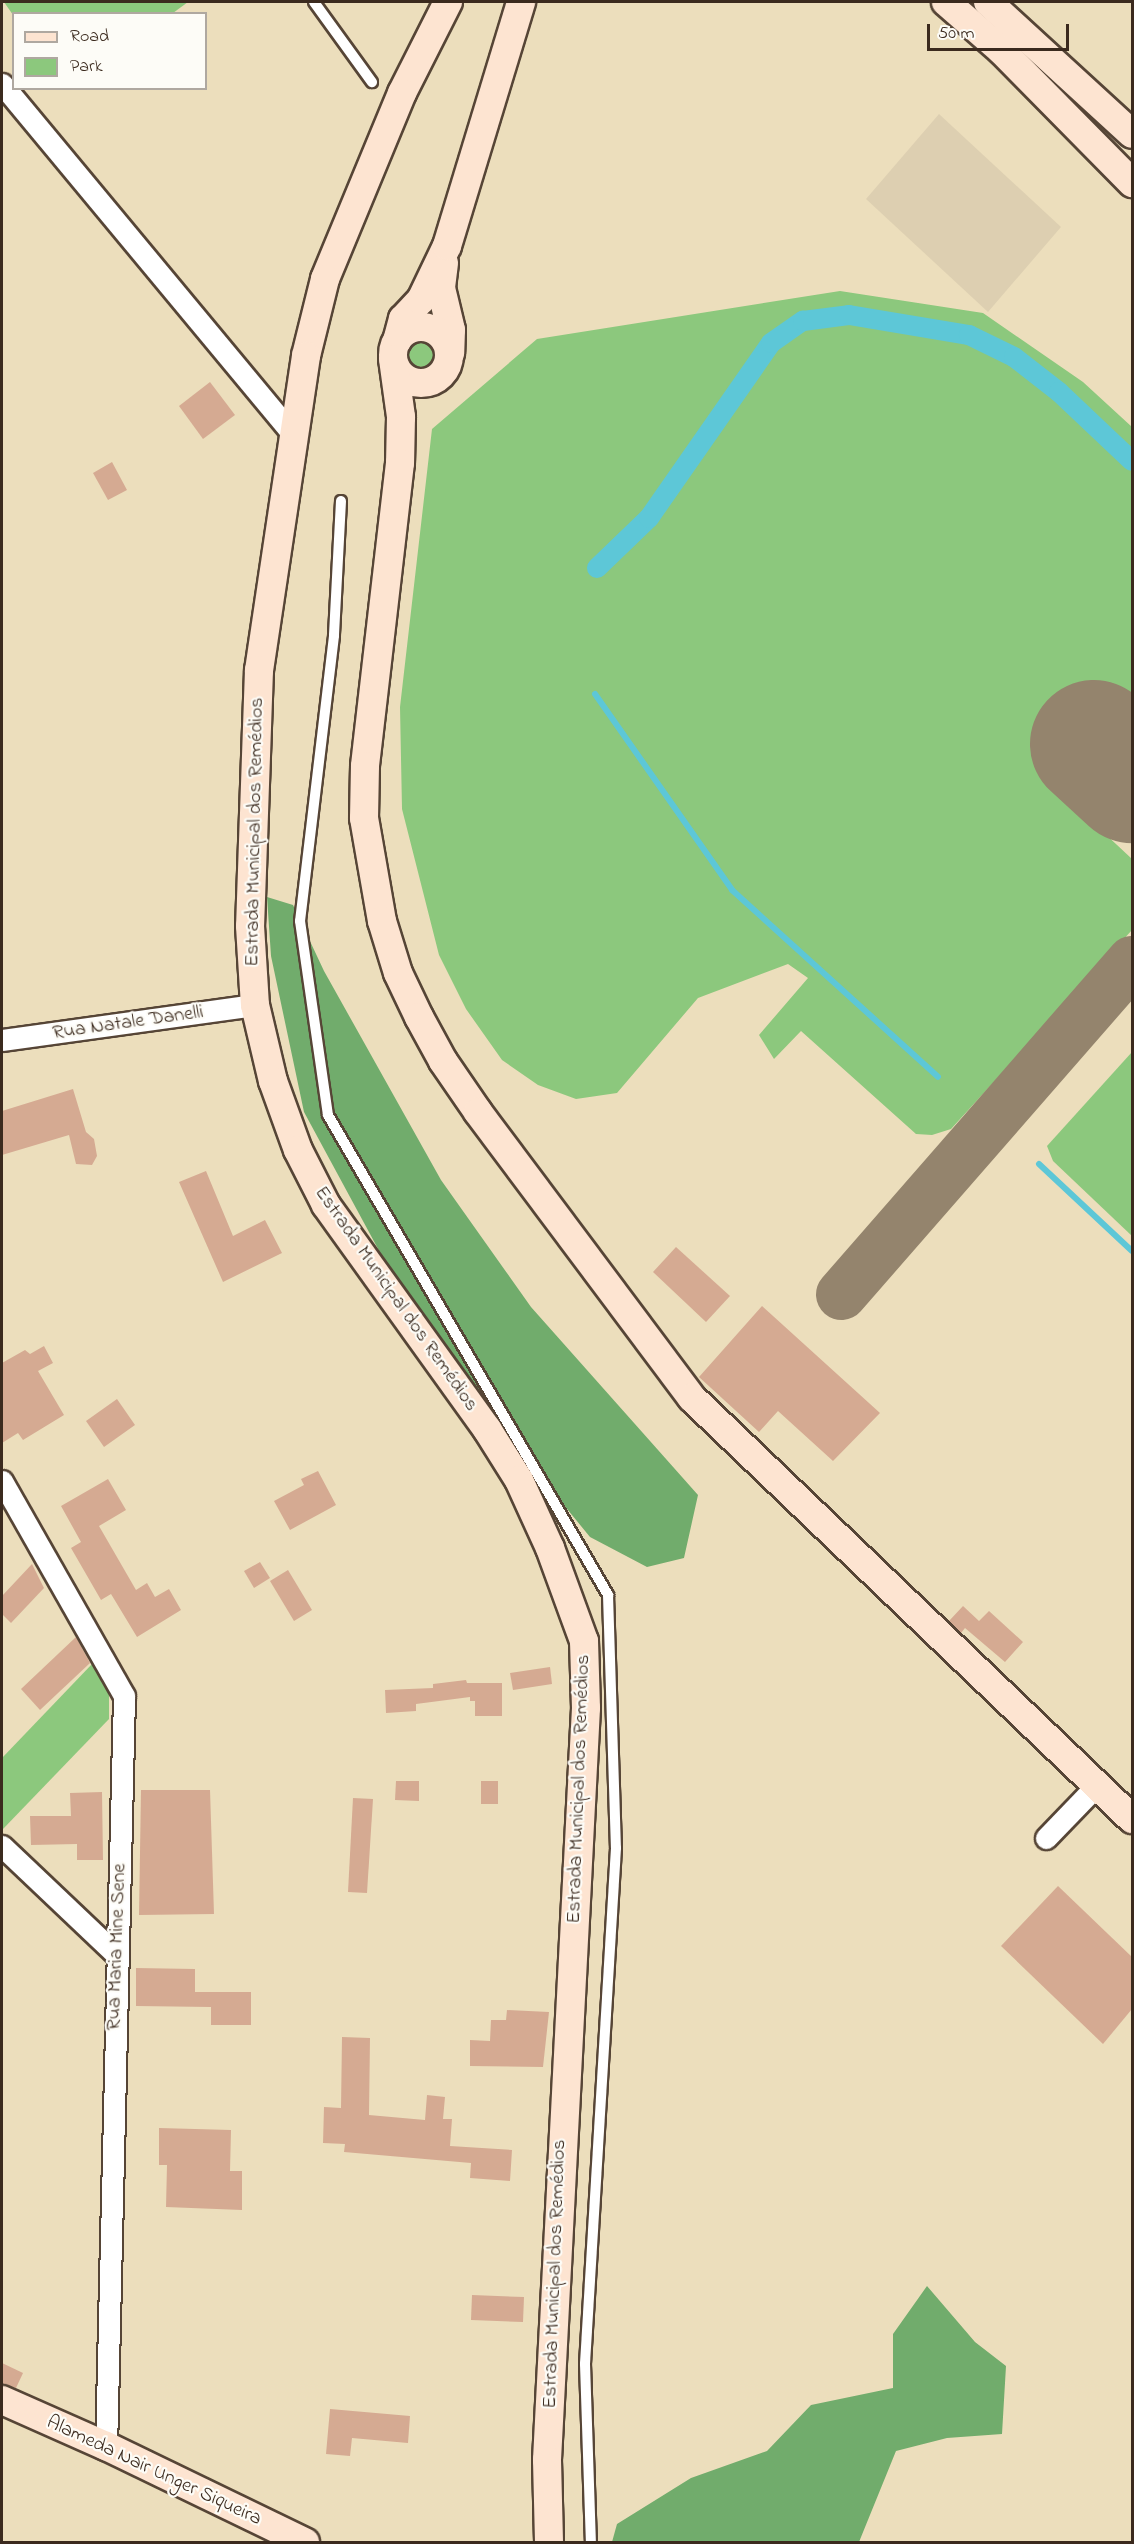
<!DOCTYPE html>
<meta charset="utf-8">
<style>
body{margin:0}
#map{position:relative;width:1134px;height:2544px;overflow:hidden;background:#ecdebc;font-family:"Indie Flower",sans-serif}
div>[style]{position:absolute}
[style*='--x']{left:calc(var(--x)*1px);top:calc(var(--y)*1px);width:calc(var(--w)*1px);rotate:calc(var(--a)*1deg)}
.built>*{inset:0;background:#ddcfb1}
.green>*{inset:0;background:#8cc87d}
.round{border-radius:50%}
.forest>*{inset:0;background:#71ac6c}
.stream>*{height:6px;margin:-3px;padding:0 3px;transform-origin:3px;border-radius:3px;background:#5dc7d7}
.canal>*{height:20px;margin:-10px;padding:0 10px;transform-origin:10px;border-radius:10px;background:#5dc7d7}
.taxiway>*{height:51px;margin:-25.5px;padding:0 25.5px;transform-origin:25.5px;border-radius:25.5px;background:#94846d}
.runway>*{height:128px;margin:-64px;padding:0 64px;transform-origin:64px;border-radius:64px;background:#94846d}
.building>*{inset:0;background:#d5aa92}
.roads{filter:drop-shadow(2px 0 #564536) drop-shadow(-2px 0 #564536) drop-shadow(0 2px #564536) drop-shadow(0 -2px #564536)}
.lane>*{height:10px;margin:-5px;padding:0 5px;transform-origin:5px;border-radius:5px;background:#fff}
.street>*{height:21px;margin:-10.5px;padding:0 10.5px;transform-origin:10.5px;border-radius:10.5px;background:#fff}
.secondary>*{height:28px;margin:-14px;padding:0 14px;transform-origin:14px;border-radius:14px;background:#fde4d1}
.secondary>.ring{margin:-14px;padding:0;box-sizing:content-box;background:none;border:28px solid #fde4d1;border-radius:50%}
span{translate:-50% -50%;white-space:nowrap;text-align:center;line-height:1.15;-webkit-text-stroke:4.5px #fdfcf7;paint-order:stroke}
.street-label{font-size:20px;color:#3b2a1e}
.frame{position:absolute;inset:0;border:3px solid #3b2a1e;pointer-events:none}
.legend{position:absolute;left:12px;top:12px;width:195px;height:78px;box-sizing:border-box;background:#fdfcf7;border:2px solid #afa8a0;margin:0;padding:8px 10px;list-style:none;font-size:18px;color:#3b2a1e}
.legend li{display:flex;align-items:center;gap:12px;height:30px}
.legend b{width:30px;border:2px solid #afa8a0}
.scale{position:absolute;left:927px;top:24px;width:142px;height:27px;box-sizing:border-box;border:3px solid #3b2a1e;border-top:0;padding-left:8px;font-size:18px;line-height:21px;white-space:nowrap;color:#3b2a1e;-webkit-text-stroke:4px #fdfcf7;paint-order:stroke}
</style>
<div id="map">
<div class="built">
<div style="clip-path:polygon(939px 114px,1061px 227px,988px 312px,866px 199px)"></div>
</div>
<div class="green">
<div style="clip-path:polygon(4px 2px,188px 2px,173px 13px,13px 15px)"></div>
<div style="clip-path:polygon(840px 291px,983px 313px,1083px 382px,1132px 427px,1132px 702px,1054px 786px,1132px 859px,1132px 930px,951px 1129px,932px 1135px,916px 1134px,801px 1031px,774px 1059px,759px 1035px,808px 978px,788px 964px,698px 998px,617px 1093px,576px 1099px,538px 1085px,502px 1060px,466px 1009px,439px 955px,402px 809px,400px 707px,432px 429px,537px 339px)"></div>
<div class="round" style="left:406px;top:340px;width:30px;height:30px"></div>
<div style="clip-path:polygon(1132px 1052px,1132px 1236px,1053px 1161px,1047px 1146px)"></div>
<div style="clip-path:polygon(93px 1663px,109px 1692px,109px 1719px,3px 1829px,2px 1758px)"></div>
</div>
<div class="forest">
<div style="clip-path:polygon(267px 897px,293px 905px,324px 971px,441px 1180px,531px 1307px,698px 1495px,684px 1558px,647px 1567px,590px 1537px,509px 1438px,396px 1282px,304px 1112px,271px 956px)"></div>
<div style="clip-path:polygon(927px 2286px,975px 2342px,1006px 2366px,1002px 2434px,947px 2438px,896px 2451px,859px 2542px,612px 2542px,617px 2524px,691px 2478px,767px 2451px,811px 2405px,893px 2388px,893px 2334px)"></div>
</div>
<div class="stream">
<div style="--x:595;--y:694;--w:239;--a:55"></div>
<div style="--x:732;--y:890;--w:278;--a:42.2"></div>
<div style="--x:1039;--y:1164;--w:127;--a:43.1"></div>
</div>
<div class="canal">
<div style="--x:597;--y:568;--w:72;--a:-43.9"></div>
<div style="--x:649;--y:518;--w:213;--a:-55.1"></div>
<div style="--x:771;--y:343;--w:39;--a:-35"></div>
<div style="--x:803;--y:321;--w:46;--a:-7.4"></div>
<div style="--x:849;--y:315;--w:122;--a:9.5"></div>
<div style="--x:969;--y:335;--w:50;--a:26.1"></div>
<div style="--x:1014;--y:357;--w:57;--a:37.9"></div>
<div style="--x:1059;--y:392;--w:100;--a:43.4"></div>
</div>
<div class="taxiway">
<div style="--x:841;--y:1294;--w:442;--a:-48.9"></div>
</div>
<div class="runway">
<div style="--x:1094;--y:744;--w:52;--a:42.6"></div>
</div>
<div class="building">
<div style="clip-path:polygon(210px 382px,235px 415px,203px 439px,179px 406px)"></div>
<div style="clip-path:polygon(112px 462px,127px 490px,108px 500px,93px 473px)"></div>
<div style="clip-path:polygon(73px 1089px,86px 1132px,94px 1139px,97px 1156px,92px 1165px,76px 1164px,69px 1135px,2px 1155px,2px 1111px)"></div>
<div style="clip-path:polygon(206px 1171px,233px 1236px,265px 1220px,282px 1253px,223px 1282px,179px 1182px)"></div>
<div style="clip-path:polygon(676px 1247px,730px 1296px,706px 1322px,653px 1272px)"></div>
<div style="clip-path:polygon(762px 1306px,880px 1413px,833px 1461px,778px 1411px,759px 1432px,699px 1377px)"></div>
<div style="clip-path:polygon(44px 1346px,53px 1363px,38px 1371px,64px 1415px,23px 1440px,18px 1433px,2px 1443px,2px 1363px,25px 1350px,30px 1354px)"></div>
<div style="clip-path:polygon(117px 1399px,135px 1425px,104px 1447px,86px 1421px)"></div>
<div style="clip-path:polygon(318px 1471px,336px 1505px,290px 1530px,274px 1501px,304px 1485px,301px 1479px)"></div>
<div style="clip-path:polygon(108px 1479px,126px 1510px,99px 1526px,136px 1590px,147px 1583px,155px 1597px,169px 1589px,181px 1610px,137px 1637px,111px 1594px,101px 1600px,71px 1548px,81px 1542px,61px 1506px)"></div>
<div style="clip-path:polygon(260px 1562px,270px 1578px,254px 1588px,244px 1571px)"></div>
<div style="clip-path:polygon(32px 1564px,44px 1588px,11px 1623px,2px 1614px,2px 1596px)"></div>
<div style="clip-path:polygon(288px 1570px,312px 1610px,294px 1621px,270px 1581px)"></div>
<div style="clip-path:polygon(963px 1606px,979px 1621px,989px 1611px,1023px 1642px,1005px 1662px,965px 1628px,961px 1633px,949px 1621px)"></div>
<div style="clip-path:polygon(76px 1637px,90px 1663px,40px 1710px,21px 1689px)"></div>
<div style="clip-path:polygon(550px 1667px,552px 1684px,513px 1690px,510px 1673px)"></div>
<div style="clip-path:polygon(466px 1680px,467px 1683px,502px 1683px,502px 1716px,475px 1716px,475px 1701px,470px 1701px,470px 1697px,416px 1704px,416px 1711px,386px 1713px,385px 1690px,433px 1688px,433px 1684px)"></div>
<div style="clip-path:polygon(396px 1781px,419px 1781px,419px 1801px,395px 1800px)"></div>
<div style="clip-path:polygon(481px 1781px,498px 1781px,498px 1804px,481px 1804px)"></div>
<div style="clip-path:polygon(141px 1790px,210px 1790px,214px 1914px,139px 1915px)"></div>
<div style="clip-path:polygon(102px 1792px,103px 1860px,77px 1860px,77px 1844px,31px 1845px,30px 1816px,71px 1816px,70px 1793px)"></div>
<div style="clip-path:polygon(353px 1798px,373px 1799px,367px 1893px,348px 1892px)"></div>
<div style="clip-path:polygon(1058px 1886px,1132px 1957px,1132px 2009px,1103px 2044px,1001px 1946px)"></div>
<div style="clip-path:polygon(136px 1968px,195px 1969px,195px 1992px,251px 1992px,251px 2025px,211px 2025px,211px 2007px,136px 2006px)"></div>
<div style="clip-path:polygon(507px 2010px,549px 2012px,543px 2067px,470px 2066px,470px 2040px,490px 2041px,491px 2020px,506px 2020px)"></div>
<div style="clip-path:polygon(342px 2037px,370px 2038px,369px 2115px,425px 2120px,427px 2095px,445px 2097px,443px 2119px,452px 2119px,450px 2146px,512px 2150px,510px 2181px,470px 2178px,471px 2163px,344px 2152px,345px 2144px,323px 2143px,324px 2107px,341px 2108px)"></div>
<div style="clip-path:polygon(159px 2128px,231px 2130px,230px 2171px,242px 2171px,242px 2210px,166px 2207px,167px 2165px,159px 2165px)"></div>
<div style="clip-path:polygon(472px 2295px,524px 2297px,523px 2322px,471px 2320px)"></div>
<div style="clip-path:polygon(2px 2363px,23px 2373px,16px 2388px,2px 2384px)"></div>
<div style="clip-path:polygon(330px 2409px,410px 2416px,408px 2443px,352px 2438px,350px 2456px,326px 2454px)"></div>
</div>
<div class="roads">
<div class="lane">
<div style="--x:314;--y:2;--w:99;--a:54.1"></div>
<div style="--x:341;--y:501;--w:135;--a:93"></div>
<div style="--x:334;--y:636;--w:287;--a:96.8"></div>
<div style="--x:300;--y:921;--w:196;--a:81.8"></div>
<div style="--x:328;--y:1115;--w:556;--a:59.74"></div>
<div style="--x:608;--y:1595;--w:253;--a:88.2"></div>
<div style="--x:616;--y:1848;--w:517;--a:93.44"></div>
<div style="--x:585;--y:2364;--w:178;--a:88.1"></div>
</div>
<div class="street">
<div style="--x:2;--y:84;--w:454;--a:50.3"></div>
<div style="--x:2;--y:1040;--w:255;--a:-7.9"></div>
<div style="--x:2;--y:1481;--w:247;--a:60.4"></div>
<div style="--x:124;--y:1696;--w:750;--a:91.37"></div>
<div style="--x:1046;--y:1838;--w:74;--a:-46.1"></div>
<div style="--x:2;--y:1846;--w:157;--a:43.5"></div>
</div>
<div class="secondary">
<div style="--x:448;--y:2;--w:102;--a:116.8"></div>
<div style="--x:402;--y:93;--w:201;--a:112.5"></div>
<div style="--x:325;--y:279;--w:79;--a:103.9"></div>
<div style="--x:306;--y:356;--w:317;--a:98.5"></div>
<div style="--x:259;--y:670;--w:256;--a:92"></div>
<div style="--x:250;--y:926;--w:79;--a:86.4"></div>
<div style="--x:255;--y:1005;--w:78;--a:76.7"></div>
<div style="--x:273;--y:1081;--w:73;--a:70.1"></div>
<div style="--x:298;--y:1150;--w:62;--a:63"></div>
<div style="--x:326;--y:1205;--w:276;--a:54.3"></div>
<div style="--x:487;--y:1429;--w:60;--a:57.9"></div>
<div style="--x:519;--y:1480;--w:75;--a:65.5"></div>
<div style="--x:550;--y:1548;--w:99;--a:69.9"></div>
<div style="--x:584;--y:1641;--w:67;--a:88.3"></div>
<div style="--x:586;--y:1708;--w:753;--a:92.97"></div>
<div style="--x:547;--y:2460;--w:82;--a:88.6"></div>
<div style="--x:946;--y:2;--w:73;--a:41.1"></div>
<div style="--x:1001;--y:50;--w:187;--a:45.4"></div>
<div style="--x:988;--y:2;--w:195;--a:42.5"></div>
<div style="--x:444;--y:263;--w:25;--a:97"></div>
<div style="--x:441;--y:288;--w:43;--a:76.6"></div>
<div style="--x:451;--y:330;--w:23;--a:92"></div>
<div class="ring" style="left:393px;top:327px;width:28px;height:28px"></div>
<div style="--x:397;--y:341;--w:23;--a:-75"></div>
<div style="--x:403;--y:319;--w:26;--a:-47"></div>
<div style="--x:421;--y:300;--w:60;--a:-64.3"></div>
<div style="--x:447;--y:246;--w:255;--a:-73.1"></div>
<div style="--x:393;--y:359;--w:59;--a:82.1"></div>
<div style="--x:401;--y:417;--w:46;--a:91.2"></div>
<div style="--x:400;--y:463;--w:305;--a:96.6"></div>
<div style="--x:365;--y:766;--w:52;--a:91.1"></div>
<div style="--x:364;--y:818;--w:105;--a:80.1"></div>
<div style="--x:382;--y:921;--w:54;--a:72.9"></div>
<div style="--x:398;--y:973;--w:49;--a:64.5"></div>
<div style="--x:419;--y:1017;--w:50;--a:61.4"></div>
<div style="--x:443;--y:1061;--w:62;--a:55.5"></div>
<div style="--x:478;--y:1112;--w:357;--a:53.2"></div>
<div style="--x:692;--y:1398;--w:609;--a:43.74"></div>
<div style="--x:2;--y:2400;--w:114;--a:23.9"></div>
<div style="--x:106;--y:2446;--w:221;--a:25.8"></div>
</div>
</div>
<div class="street-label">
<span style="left:255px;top:832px;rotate:-89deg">Estrada Municipal dos Remédios</span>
<span style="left:128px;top:1023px;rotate:-8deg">Rua Natale Danelli</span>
<span style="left:396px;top:1299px;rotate:55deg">Estrada Municipal dos Remédios</span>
<span style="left:579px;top:1789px;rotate:-88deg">Estrada Municipal dos Remédios</span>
<span style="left:117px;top:1947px;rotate:-88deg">Rua Maria Mine Sene</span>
<span style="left:555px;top:2274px;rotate:-88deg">Estrada Municipal dos Remédios</span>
<span style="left:154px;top:2471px;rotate:25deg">Alameda Nair Unger Siqueira</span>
</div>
<div class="frame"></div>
<ul class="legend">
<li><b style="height:8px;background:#fde4d1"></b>Road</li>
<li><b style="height:16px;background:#8cc87d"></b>Park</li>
</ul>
<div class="scale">50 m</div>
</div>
